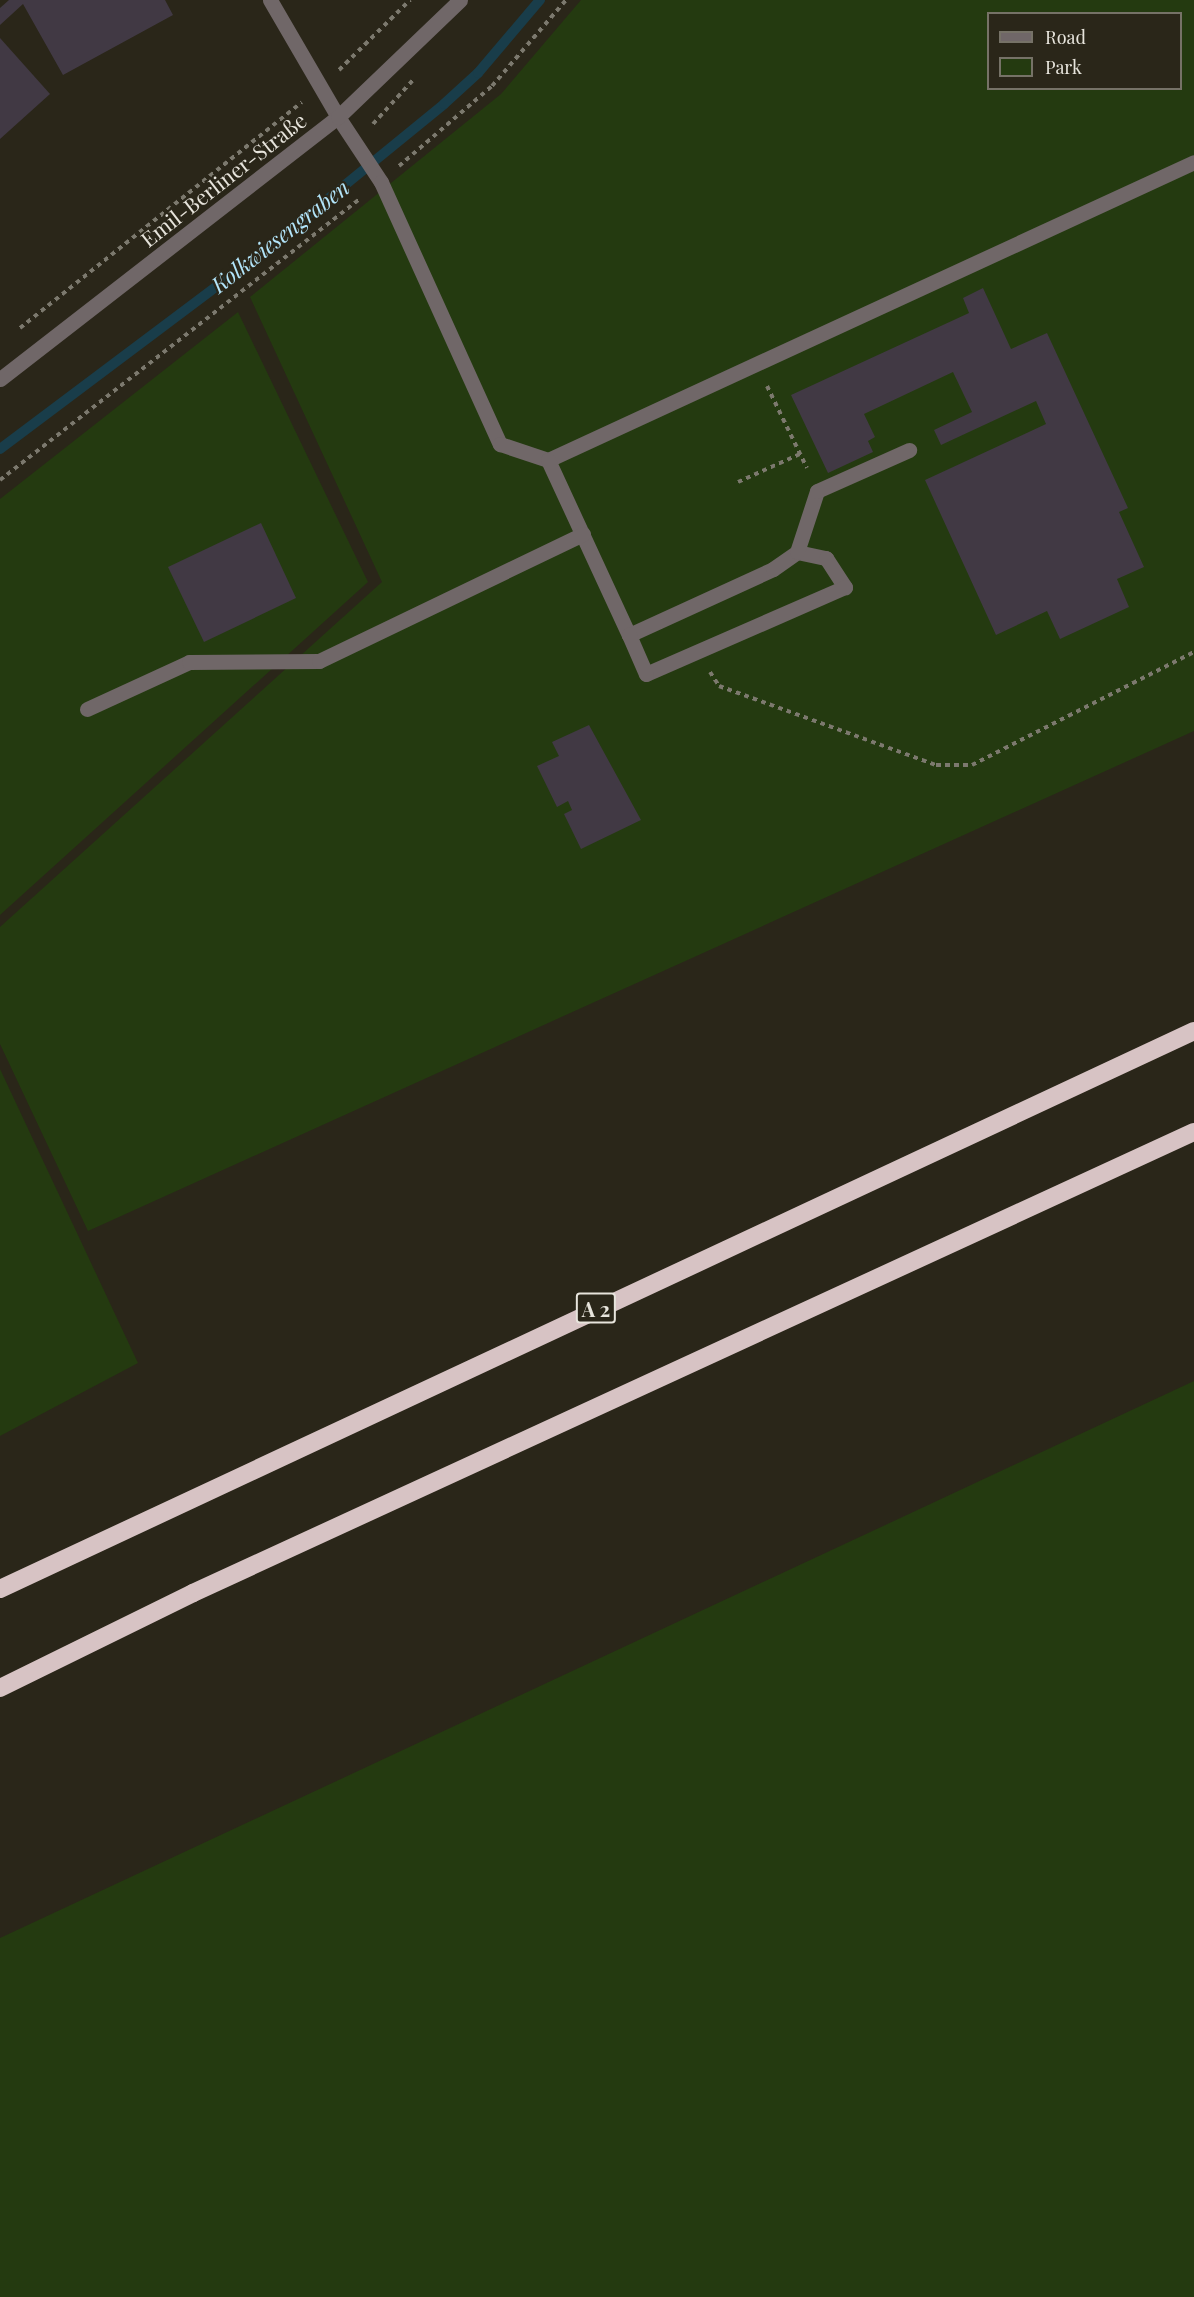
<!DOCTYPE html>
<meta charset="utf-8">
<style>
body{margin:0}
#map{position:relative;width:1194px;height:2297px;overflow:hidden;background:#2a2619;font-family:"Playfair Display",serif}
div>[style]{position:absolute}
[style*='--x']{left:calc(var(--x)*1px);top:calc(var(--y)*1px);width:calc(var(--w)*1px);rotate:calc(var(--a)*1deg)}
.green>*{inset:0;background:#243a10}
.stream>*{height:10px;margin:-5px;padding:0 5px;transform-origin:5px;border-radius:5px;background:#193d4a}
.building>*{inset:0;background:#413944}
.path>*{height:4px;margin-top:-2px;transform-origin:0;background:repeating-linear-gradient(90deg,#7c796e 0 4.5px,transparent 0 9px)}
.lane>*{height:15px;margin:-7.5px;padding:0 7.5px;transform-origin:7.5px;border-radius:7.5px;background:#706768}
.street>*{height:15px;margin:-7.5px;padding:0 7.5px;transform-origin:7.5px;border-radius:7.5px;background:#706768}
.highway>*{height:18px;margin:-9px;padding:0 9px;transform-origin:9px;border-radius:9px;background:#d7c3c4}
span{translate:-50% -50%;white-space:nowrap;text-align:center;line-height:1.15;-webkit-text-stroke:4.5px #2a2619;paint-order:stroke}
.shield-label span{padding:2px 4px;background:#2a2619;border:2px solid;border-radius:4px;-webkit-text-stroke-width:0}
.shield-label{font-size:20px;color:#e7e4dc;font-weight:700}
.street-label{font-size:21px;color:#e7e4dc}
.water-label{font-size:22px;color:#b2e4f9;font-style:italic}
.legend{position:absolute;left:987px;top:12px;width:195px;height:78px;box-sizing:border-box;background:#2a2619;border:2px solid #767267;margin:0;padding:8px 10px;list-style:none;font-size:18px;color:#e7e4dc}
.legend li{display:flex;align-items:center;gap:12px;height:30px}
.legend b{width:30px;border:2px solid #767267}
</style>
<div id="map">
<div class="green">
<div style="clip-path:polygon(evenodd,581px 0,1194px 0,1194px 731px,88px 1231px,0 1044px,0 927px,382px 582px,250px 297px,501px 94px,581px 0,988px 14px,1180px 14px,1180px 88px,988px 88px,988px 14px)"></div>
<div style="clip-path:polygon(238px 312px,368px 582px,0 915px,0 499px)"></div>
<div style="clip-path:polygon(0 1069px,138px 1363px,0 1436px)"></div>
<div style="clip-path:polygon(1194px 1381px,1194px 2297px,0 2297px,0 1938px)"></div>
</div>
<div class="stream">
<div style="--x:0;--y:449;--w:330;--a:-36.9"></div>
<div style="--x:264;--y:251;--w:232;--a:-39.2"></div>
<div style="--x:444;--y:104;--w:46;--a:-42.4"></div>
<div style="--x:478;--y:73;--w:96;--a:-49.7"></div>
</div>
<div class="building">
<div style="clip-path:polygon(9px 0,165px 0,173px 15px,63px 75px,23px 4px,0 25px,0 8px)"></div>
<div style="clip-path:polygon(0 38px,50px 94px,0 139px)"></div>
<div style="clip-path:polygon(983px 288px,1011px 349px,1047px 333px,1128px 508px,1119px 512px,1144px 567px,1117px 579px,1129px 607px,1060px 639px,1047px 611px,996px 635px,925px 480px,1046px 424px,1036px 401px,941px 445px,934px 430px,972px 412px,953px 372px,864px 414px,875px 437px,868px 441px,873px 452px,828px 473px,791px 395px,969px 313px,963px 298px)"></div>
<div style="clip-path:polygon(261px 523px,296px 598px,204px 642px,168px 567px)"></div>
<div style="clip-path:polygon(589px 725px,641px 820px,581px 849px,564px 814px,572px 810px,568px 801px,557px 807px,537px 766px,559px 756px,552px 742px)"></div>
</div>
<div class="path">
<div style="--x:339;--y:70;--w:100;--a:-44.6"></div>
<div style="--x:373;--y:124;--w:61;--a:-47.7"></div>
<div style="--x:399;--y:166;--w:123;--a:-40.7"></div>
<div style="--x:492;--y:86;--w:113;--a:-49.3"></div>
<div style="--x:20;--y:328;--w:361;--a:-38.7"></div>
<div style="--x:767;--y:386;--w:91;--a:64"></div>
<div style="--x:0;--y:480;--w:458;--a:-38"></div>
<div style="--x:738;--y:482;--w:68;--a:-24.3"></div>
<div style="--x:710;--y:672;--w:17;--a:57"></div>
<div style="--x:719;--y:686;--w:231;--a:20"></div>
<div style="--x:936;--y:765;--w:36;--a:0"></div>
<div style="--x:972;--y:765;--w:249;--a:-27"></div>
</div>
<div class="lane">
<div style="--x:338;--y:117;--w:78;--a:56.5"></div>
<div style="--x:381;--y:182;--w:288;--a:65.6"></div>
<div style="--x:500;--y:444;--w:51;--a:18.4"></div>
<div style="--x:548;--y:460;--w:711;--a:-24.76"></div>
<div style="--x:548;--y:460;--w:193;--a:65.2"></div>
<div style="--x:629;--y:635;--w:158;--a:-24.6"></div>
<div style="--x:773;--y:569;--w:29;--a:-35"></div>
<div style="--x:797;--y:552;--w:30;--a:12"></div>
<div style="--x:826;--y:558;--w:35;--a:57"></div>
<div style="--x:845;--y:587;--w:217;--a:156.4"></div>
<div style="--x:646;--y:674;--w:43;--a:-113.6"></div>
<div style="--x:797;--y:552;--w:64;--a:-71.8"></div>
<div style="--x:817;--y:491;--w:101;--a:-24"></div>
<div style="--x:87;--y:709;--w:112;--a:-24.7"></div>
<div style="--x:189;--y:662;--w:130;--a:-0.4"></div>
<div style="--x:319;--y:661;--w:293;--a:-25.7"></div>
</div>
<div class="street">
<div style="--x:270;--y:0;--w:135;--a:59.8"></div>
<div style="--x:0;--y:379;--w:428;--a:-37.8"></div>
<div style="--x:338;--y:117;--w:169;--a:-43.8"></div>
</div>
<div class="highway">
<div style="--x:0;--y:1589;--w:1318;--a:-25.05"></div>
<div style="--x:0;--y:1688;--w:215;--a:-26.2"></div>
<div style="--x:193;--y:1593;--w:1102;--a:-24.73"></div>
</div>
<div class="shield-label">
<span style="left:596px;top:1308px">A 2</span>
</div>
<div class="street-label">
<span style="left:223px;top:179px;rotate:-38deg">Emil-Berliner-Straße</span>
</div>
<div class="water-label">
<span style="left:280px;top:236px;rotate:-38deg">Kolkwiesengraben</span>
</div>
<ul class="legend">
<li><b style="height:8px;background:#706768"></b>Road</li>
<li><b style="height:16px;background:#243a10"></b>Park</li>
</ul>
</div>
